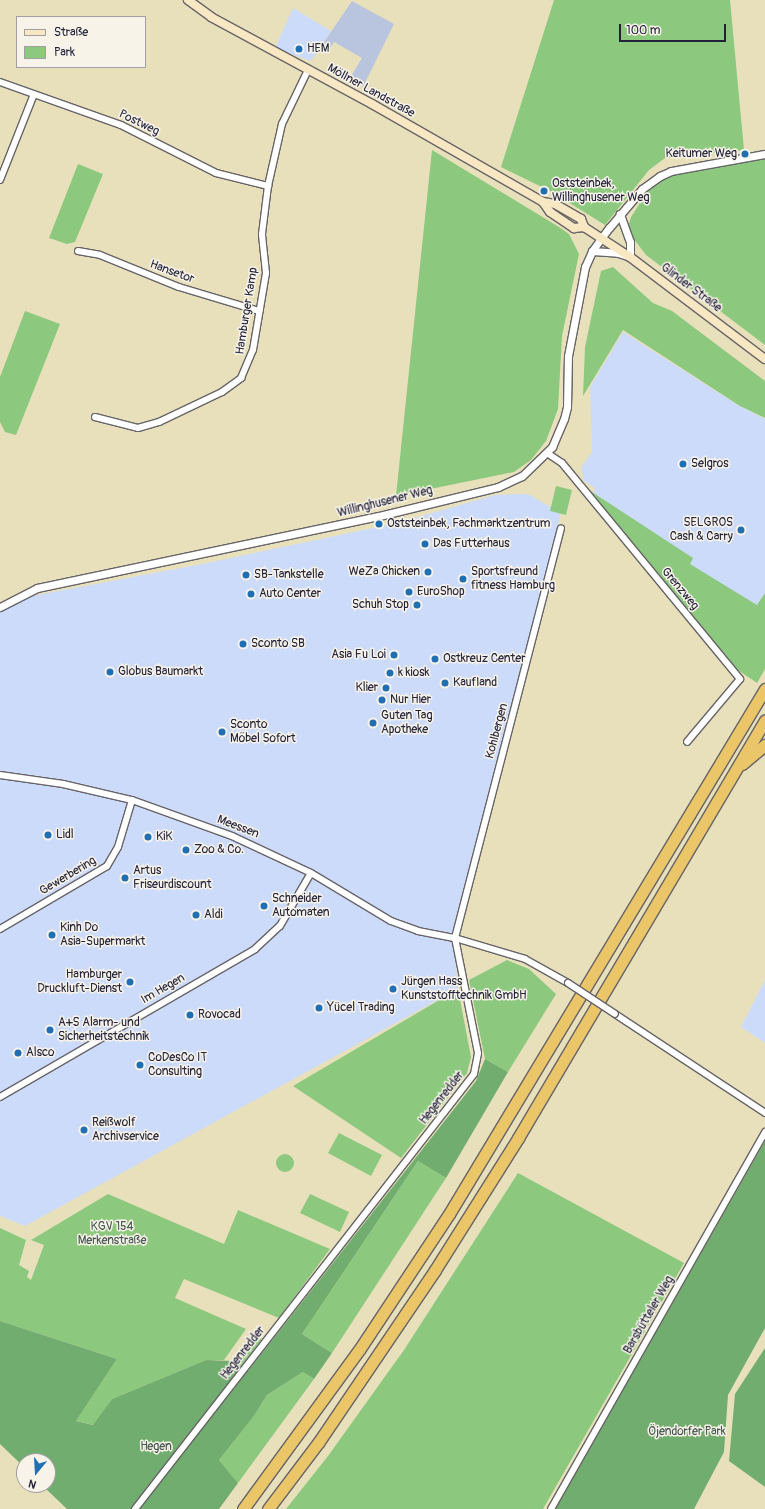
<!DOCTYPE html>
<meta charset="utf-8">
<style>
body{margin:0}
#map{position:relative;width:765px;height:1509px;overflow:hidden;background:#e8e0bb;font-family:Pangolin,sans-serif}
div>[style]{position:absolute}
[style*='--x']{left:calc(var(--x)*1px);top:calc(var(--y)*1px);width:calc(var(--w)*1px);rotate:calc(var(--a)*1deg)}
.built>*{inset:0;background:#cddbfa}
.industrial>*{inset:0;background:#b9c5de}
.green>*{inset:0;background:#8cc97f}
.round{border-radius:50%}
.forest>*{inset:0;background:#71ad6e}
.roads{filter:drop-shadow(1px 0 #676468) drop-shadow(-1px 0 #676468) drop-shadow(0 1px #676468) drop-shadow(0 -1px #676468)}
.minor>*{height:6px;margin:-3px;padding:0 3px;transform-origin:3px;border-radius:3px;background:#fff}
.tertiary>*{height:7px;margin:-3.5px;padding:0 3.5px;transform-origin:3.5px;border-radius:3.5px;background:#fff}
.secondary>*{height:8px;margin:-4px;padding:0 4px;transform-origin:4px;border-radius:4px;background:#f7e8c3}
.motorway>*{height:11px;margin:-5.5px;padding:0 5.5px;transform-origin:5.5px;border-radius:5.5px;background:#ebc669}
.bridges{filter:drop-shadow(1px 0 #676468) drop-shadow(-1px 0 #676468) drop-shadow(0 1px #676468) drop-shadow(0 -1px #676468)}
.minor-bridge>*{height:6px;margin:-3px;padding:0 3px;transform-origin:3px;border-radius:3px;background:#fff}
.dots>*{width:11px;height:11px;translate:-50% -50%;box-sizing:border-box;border:2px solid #f7f3e8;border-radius:50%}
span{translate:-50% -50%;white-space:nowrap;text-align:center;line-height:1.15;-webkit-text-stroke:3px #f7f3e8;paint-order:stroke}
.poi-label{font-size:12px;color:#22223b}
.left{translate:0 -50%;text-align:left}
.right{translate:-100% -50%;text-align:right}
.street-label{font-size:12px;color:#22223b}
.park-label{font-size:12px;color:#42544f}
.legend{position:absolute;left:16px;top:16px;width:130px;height:52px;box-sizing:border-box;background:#f7f3e8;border:1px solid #a29fa3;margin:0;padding:5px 7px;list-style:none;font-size:12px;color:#22223b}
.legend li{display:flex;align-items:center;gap:8px;height:20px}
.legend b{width:20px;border:1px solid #a29fa3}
.north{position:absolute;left:16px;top:1453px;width:40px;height:40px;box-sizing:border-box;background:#f7f3e8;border:1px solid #a29fa3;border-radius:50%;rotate:198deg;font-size:11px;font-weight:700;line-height:16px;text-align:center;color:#22223b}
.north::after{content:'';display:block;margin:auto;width:14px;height:18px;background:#1f6fb2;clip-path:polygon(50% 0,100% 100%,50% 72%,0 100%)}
.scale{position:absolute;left:619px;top:24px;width:107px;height:18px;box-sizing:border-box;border:2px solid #22223b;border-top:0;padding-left:5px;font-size:12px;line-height:14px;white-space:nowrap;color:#22223b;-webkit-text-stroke:3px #f7f3e8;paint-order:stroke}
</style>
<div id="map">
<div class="built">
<div style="clip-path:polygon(293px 8px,331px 31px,311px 61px,275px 48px)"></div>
<div style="clip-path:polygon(623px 332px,738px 405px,765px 419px,765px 647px,593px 492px,595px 488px,584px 481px,581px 468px,592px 452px,590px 387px)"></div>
<div style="clip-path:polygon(528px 494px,561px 513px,453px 929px,458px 989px,25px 1226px,0 1216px,0 602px,202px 564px,397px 523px,495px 495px)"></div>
<div style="clip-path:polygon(765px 980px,765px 1043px,741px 1027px)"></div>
</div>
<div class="industrial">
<div style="clip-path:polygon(352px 1px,394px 24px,363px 87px,350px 78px,362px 58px,334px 42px,329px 50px,322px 45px)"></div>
</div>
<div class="green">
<div style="clip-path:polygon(554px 0,730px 0,744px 150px,665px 158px,649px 170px,605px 225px,552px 192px,501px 167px)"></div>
<div style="clip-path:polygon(432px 150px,559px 227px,569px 234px,579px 254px,562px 336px,558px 409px,546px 441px,531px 460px,514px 472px,396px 496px)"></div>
<div style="clip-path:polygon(765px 158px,765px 345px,646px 255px,627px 230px,631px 217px,647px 192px,670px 175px)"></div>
<div style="clip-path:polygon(78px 164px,103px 174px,75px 242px,67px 244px,49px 238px)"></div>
<div style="clip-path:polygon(613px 267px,653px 303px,672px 311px,765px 381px,765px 418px,740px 406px,623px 330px,583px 396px,585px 347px,601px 271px)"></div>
<div style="clip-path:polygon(25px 311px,60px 324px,16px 435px,5px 432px,0 422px,0 377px)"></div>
<div style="clip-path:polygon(556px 486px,572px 490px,566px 515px,550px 511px)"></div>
<div style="clip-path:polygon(589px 490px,693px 558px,690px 564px,757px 605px,765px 593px,765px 669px,757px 683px,732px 666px)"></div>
<div style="clip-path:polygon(507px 960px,529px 969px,556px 994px,508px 1072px,485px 1059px,469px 980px)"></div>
<div style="clip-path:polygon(458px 989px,471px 1057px,467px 1073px,401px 1158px,293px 1086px)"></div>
<div style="clip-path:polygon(339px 1133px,382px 1155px,371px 1176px,328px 1153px)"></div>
<div class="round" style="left:276px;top:1154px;width:18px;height:18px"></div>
<div style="clip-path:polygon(418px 1161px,446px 1178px,332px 1353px,302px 1334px)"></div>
<div style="clip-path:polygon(518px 1173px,684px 1263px,543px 1509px,286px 1509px,328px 1456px,404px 1350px)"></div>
<div style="clip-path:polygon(108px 1194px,224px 1244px,238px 1210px,330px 1249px,279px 1318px,184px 1279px,175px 1298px,246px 1329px,224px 1360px,206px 1360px,112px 1399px,94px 1425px,76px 1421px,117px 1359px,0 1321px,0 1228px,26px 1240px,19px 1265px,29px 1271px,27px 1277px,31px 1280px,44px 1245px,31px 1240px)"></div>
<div style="clip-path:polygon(310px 1194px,349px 1212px,340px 1232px,300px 1213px)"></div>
<div style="clip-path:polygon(250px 1338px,262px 1339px,241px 1366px,233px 1361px)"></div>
<div style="clip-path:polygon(303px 1372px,314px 1379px,238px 1483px,219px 1460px,254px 1416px,267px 1395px)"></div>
</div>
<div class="forest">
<div style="clip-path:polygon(485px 1059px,508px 1072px,446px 1178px,418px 1161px,302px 1334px,332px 1353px,314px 1379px,303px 1372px,267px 1395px,254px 1416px,219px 1460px,238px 1483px,219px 1509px,67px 1509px,42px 1485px,48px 1485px,48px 1461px,24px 1461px,24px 1467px,0 1444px,0 1321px,117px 1359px,76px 1421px,93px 1425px,112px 1399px,206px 1360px,233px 1361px,248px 1371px,476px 1081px)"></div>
<div style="clip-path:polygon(765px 1141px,765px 1328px,728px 1395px,724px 1452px,694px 1509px,555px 1509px)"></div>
<div style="clip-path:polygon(765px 1348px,765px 1487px,729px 1461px,735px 1394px)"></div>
</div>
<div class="roads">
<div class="minor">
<div style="--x:0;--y:82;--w:128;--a:19.6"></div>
<div style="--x:121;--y:125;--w:106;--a:26.8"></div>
<div style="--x:216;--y:173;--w:54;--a:14"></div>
<div style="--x:0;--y:180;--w:92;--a:-68.4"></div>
<div style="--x:78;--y:251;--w:22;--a:10"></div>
<div style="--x:100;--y:255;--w:85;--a:22.1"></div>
<div style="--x:179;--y:287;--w:84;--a:16.7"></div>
<div style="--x:95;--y:417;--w:44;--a:14.3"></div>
<div style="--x:138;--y:428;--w:22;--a:-16"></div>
<div style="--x:159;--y:422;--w:70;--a:-25.5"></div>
<div style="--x:222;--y:392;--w:24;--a:-36"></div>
<div style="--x:241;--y:378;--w:30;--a:-67"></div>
<div style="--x:253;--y:350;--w:78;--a:-80.4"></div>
<div style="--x:266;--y:273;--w:39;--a:-96"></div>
<div style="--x:262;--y:234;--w:48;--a:-82.9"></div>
<div style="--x:268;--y:186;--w:64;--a:-77.3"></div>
<div style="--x:282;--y:124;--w:60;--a:-64.3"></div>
<div style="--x:547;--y:453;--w:18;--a:34"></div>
<div style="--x:562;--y:463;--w:280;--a:50.5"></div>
<div style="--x:740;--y:679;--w:82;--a:130.1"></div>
<div style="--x:0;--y:775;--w:64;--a:8.1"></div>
<div style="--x:63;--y:784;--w:71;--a:13.1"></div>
<div style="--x:132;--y:800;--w:106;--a:19.8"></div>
<div style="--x:232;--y:836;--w:87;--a:25.1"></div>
<div style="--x:311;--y:873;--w:93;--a:31"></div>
<div style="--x:391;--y:921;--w:29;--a:20"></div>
<div style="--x:418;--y:931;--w:38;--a:11"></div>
<div style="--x:455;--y:938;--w:73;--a:16.7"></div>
<div style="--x:525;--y:959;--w:49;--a:29.2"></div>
<div style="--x:0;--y:929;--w:124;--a:-30.5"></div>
<div style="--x:107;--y:866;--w:22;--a:-60"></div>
<div style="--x:118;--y:847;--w:49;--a:-73.4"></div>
<div style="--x:615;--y:1014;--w:180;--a:33.4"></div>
<div style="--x:0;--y:1097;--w:295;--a:-30.1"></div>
<div style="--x:255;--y:949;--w:34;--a:-43"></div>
<div style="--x:280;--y:926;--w:61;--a:-59.7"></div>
<div style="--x:135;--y:1509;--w:551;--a:-52.07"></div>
<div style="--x:474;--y:1074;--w:21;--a:-79"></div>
<div style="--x:478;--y:1053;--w:117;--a:-101.3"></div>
<div style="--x:455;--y:938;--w:423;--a:-75.5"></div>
<div style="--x:551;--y:1509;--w:434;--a:-60.4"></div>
</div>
<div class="tertiary">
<div style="--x:592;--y:251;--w:26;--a:4"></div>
<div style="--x:618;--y:253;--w:13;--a:18"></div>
<div style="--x:630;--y:257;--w:15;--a:-90"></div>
<div style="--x:630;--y:242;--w:30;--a:-110"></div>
<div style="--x:0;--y:607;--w:42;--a:-27.2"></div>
<div style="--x:37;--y:588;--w:349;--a:-11.9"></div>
<div style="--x:379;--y:516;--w:122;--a:-13.7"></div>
<div style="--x:498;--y:487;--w:26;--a:-25"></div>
<div style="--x:522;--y:476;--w:42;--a:-44"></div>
<div style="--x:552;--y:447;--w:30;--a:-67"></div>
<div style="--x:564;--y:419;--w:12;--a:-76"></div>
<div style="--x:567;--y:407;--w:51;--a:-88.9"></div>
<div style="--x:568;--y:356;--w:91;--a:-79.2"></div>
<div style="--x:585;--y:267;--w:17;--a:-66"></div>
<div style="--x:592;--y:251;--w:29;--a:-54"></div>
<div style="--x:609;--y:228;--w:51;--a:-49.8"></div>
<div style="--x:642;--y:189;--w:22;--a:-36"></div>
<div style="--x:660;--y:176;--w:12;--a:-24"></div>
<div style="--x:671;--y:171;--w:96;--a:-10.3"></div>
</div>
<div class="secondary">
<div style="--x:188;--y:0;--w:29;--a:36"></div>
<div style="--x:211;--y:17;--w:183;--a:28.4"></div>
<div style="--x:372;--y:104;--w:197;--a:29.8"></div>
<div style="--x:543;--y:202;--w:12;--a:9"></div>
<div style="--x:555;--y:204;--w:30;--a:30"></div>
<div style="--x:581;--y:219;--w:9;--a:69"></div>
<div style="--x:543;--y:202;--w:12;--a:55"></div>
<div style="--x:550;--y:212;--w:29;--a:34"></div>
<div style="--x:574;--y:228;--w:10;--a:-6"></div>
<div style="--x:584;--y:227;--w:55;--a:33.1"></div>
<div style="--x:630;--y:257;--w:169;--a:37.1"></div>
</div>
<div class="motorway">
<div style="--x:742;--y:764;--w:30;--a:-40"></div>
<div style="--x:243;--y:1509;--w:197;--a:-53.9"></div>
<div style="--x:359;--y:1350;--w:163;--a:-56.5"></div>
<div style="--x:449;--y:1214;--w:613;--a:-58.96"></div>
<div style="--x:268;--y:1509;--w:83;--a:-52.9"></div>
<div style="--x:318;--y:1443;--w:209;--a:-55.9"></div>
<div style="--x:435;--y:1270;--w:156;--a:-57.8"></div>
<div style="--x:518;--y:1138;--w:485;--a:-59.4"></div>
</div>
</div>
<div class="bridges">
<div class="minor-bridge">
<div style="--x:568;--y:983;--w:56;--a:33.4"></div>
</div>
</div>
<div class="dots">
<div style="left:299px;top:49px;background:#1f6fb2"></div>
<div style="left:745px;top:154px;background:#1f6fb2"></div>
<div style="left:544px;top:191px;background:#1f6fb2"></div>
<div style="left:683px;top:464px;background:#1f6fb2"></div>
<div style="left:379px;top:524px;background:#1f6fb2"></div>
<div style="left:741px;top:530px;background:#1f6fb2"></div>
<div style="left:425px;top:544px;background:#1f6fb2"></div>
<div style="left:428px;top:572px;background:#1f6fb2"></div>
<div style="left:246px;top:575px;background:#1f6fb2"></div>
<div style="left:463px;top:579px;background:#1f6fb2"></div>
<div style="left:409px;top:592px;background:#1f6fb2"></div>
<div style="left:251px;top:594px;background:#1f6fb2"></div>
<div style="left:417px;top:605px;background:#1f6fb2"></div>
<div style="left:243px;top:644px;background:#1f6fb2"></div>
<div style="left:394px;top:655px;background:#1f6fb2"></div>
<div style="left:435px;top:659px;background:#1f6fb2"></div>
<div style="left:110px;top:672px;background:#1f6fb2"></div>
<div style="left:390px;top:673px;background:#1f6fb2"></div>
<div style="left:445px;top:683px;background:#1f6fb2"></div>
<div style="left:386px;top:688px;background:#1f6fb2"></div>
<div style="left:382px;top:700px;background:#1f6fb2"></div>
<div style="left:373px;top:723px;background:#1f6fb2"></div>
<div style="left:222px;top:732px;background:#1f6fb2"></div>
<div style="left:48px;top:835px;background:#1f6fb2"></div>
<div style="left:148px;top:837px;background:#1f6fb2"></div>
<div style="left:186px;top:850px;background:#1f6fb2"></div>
<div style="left:125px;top:878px;background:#1f6fb2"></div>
<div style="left:264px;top:906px;background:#1f6fb2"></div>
<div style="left:196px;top:915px;background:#1f6fb2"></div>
<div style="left:52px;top:935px;background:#1f6fb2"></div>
<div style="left:130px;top:982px;background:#1f6fb2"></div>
<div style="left:393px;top:989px;background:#1f6fb2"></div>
<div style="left:319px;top:1008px;background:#1f6fb2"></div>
<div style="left:190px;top:1015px;background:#1f6fb2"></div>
<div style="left:50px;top:1030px;background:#1f6fb2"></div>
<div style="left:18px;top:1053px;background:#1f6fb2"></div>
<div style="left:140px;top:1065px;background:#1f6fb2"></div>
<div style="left:84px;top:1130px;background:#1f6fb2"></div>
</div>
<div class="poi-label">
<span class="left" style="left:307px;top:49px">HEM</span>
<span class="right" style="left:737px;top:154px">Keitumer Weg</span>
<span class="left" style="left:552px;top:191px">Oststeinbek,<br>Willinghusener Weg</span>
<span class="left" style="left:691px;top:464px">Selgros</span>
<span class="right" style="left:733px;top:530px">SELGROS<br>Cash &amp; Carry</span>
<span class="left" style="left:387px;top:524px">Oststeinbek, Fachmarktzentrum</span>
<span class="left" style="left:433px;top:544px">Das Futterhaus</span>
<span class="right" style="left:420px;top:572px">WeZa Chicken</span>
<span class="left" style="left:471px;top:579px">Sportsfreund<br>fitness Hamburg</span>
<span class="left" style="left:254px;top:575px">SB-Tankstelle</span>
<span class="left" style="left:417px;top:592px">EuroShop</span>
<span class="left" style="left:259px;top:594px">Auto Center</span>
<span class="right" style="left:409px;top:605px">Schuh Stop</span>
<span class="left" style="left:251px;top:644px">Sconto SB</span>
<span class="right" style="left:386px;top:655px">Asia Fu Loi</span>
<span class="left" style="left:443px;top:659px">Ostkreuz Center</span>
<span class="left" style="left:118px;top:672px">Globus Baumarkt</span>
<span class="left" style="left:398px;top:673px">k kiosk</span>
<span class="left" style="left:453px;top:683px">Kaufland</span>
<span class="right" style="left:378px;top:688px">Klier</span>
<span class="left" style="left:390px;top:700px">Nur Hier</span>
<span class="left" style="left:381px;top:723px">Guten Tag<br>Apotheke</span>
<span class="left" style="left:230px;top:732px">Sconto<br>Möbel Sofort</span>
<span class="left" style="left:56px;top:835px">Lidl</span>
<span class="left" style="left:156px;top:837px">KiK</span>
<span class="left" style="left:194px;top:850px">Zoo &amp; Co.</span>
<span class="left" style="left:133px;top:878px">Artus<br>Friseurdiscount</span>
<span class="left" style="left:272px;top:906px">Schneider<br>Automaten</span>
<span class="left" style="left:204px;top:915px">Aldi</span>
<span class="left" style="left:60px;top:935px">Kinh Do<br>Asia-Supermarkt</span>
<span class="right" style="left:122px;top:982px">Hamburger<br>Druckluft-Dienst</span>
<span class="left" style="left:401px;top:989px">Jürgen Hass<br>Kunststofftechnik GmbH</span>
<span class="left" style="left:327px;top:1008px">Yücel Trading</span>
<span class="left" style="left:198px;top:1015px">Rovocad</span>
<span class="left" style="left:58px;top:1030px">A+S Alarm- und<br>Sicherheitstechnik</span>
<span class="left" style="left:26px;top:1053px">Alsco</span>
<span class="left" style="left:148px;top:1065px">CoDesCo IT<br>Consulting</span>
<span class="left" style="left:92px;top:1130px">Reißwolf<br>Archivservice</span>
</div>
<div class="street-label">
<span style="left:371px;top:91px;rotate:29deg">Möllner Landstraße</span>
<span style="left:139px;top:123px;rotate:26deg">Postweg</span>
<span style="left:172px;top:272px;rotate:20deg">Hansetor</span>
<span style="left:691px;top:288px;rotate:37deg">Glinder Straße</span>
<span style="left:247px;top:311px;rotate:-81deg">Hamburger Kamp</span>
<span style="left:385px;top:502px;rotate:-14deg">Willinghusener Weg</span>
<span style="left:680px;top:589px;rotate:50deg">Grenzweg</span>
<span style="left:497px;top:731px;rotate:-75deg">Kohlbergen</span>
<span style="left:238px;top:827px;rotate:21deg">Meessen</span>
<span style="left:68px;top:876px;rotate:-31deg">Gewerbering</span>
<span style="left:163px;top:989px;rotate:-30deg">Im Hegen</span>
<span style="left:442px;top:1098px;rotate:-52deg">Hegenredder</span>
<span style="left:649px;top:1315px;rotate:-60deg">Barsbütteler Weg</span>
<span style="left:243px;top:1353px;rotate:-52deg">Hegenredder</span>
</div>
<div class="park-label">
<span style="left:112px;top:1234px">KGV 154<br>Merkenstraße</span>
<span style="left:687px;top:1432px">Öjendorfer Park</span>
<span style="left:156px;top:1447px">Hegen</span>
</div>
<ul class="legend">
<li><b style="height:5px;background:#f7e8c3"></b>Straße</li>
<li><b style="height:11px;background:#8cc97f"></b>Park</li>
</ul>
<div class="north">N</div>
<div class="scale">100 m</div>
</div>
